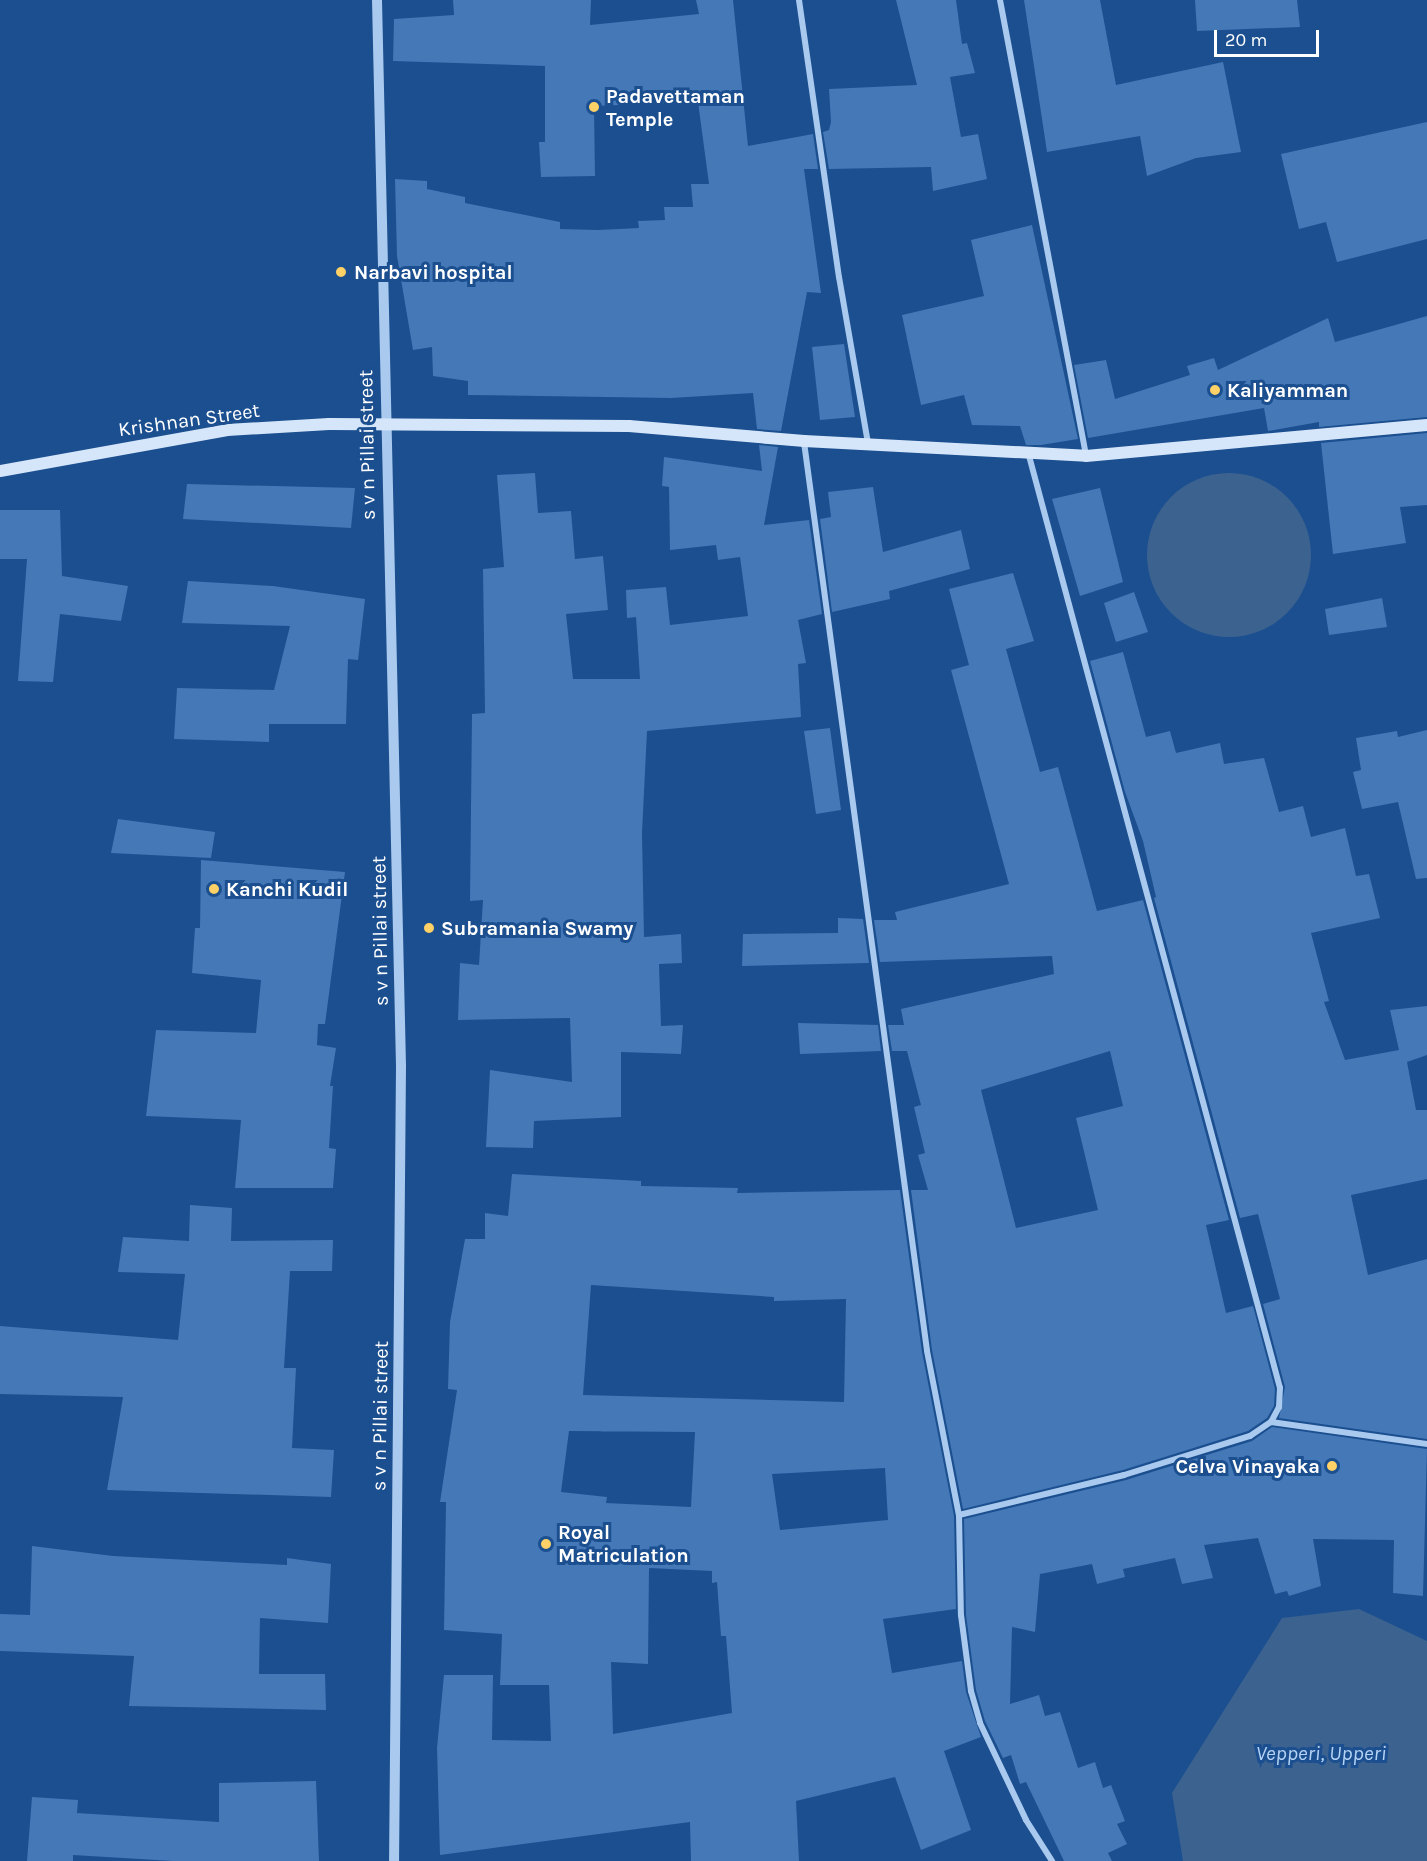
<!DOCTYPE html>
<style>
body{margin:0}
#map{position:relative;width:1427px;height:1861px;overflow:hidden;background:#1b4f8f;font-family:Karla,sans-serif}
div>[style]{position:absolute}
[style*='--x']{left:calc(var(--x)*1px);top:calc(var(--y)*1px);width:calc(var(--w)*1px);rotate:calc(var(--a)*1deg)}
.water>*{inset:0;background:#3c6290}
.round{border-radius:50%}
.building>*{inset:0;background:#4478b7}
.minor>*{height:6px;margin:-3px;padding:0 3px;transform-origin:3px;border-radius:3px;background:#a9c9ee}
.tertiary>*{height:10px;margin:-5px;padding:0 5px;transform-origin:5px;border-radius:5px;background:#a9c9ee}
.secondary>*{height:12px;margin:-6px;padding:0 6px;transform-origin:6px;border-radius:6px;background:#d6e6fa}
.dots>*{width:16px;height:16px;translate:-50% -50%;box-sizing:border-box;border:3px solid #1b4f8f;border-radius:50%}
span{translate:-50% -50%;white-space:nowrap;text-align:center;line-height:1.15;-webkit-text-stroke:6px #1b4f8f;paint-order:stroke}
.poi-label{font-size:20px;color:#fff;font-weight:700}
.left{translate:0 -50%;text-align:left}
.right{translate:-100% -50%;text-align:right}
.street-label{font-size:20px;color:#fff}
.water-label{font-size:21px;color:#b5d3f5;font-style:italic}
.scale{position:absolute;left:1214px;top:30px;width:105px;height:27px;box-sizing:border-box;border:3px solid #fff;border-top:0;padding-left:8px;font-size:18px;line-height:21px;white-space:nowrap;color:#fff;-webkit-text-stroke:4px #1b4f8f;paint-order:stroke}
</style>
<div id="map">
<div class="water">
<div class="round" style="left:1147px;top:473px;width:164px;height:164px"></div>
<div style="clip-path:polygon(1359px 1609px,1427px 1641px,1427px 1861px,1183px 1861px,1172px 1793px,1282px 1618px)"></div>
</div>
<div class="building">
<div style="clip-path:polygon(453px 0,591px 0,590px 25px,699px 14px,696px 0,733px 0,748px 146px,813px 134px,818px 169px,804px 169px,821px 293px,807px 292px,781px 431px,757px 429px,753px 393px,671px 398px,468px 395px,468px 381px,433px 376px,432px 347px,413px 350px,397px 256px,395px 179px,427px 181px,427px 189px,465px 197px,465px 203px,560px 222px,560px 229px,598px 230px,639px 228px,638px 221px,665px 220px,664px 207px,693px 207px,691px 184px,709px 184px,698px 102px,594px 106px,595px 176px,541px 177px,539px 142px,545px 142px,545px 66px,393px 61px,394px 19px,454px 15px)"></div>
<div style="clip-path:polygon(896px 0,956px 0,962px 44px,967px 43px,975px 73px,950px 77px,961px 137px,978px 134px,987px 179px,933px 191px,931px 167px,829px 169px,823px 132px,829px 130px,831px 122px,829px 89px,917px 85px)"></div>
<div style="clip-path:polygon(1024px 0,1100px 0,1116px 85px,1223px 62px,1241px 152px,1196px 158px,1147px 176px,1140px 136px,1047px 152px)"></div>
<div style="clip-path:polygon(1195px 0,1297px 0,1300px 27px,1197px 31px)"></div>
<div style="clip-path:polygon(1427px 122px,1427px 239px,1337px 262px,1326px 222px,1299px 229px,1281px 154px)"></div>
<div style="clip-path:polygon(1032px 225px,1078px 439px,1041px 445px,1026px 445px,1020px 426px,972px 425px,964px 395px,921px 405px,902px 315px,984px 296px,971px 240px)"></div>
<div style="clip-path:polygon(1427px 316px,1427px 417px,1319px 427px,1319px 422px,1268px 431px,1264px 408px,1088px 438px,1074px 365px,1106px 360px,1115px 399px,1190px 375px,1187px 366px,1214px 358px,1218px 370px,1328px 318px,1335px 342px)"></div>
<div style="clip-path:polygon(844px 344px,855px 417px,820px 420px,812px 347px)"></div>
<div style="clip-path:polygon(1427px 433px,1427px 505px,1400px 507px,1406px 543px,1333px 554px,1321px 443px)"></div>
<div style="clip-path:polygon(759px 445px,778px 447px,764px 525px,809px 520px,822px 614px,798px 620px,806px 663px,798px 664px,801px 717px,647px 731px,642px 833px,644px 937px,681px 934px,682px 963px,659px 964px,661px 1026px,683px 1025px,681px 1054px,621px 1052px,621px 1117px,534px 1121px,533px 1148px,486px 1147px,490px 1070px,572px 1082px,570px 1018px,458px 1020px,460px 963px,479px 965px,483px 900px,470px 901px,472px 714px,485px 713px,483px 569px,504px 567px,497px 475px,535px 473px,538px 513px,571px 511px,575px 559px,603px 556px,608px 610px,566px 614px,573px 679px,640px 679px,636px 617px,627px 618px,626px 590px,666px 587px,670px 625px,748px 616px,740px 557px,718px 560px,716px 545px,670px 550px,669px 487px,662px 486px,664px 457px,762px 471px)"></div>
<div style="clip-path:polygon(187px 484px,355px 488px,351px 528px,183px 519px)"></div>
<div style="clip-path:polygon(873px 487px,883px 552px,961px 530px,970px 569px,889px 591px,890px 599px,832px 612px,820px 519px,831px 517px,828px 492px)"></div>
<div style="clip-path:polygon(1100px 488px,1123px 582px,1080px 596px,1052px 499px)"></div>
<div style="clip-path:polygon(0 510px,60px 510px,62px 576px,128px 586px,121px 621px,60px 614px,53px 682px,18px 681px,27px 559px,0 559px)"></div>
<div style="clip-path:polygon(evenodd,1013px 573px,1034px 641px,1006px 649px,1040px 772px,1058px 767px,1097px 911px,1143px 900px,1229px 1220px,1206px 1225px,1226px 1313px,1253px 1306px,1275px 1389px,1274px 1406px,1267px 1418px,1248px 1431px,1123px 1470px,963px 1509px,932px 1350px,911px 1190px,928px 1190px,918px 1155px,925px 1153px,914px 1107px,921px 1105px,907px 1051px,892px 1051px,888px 1025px,904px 1025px,901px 1009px,1054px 974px,1052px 956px,880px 962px,874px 920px,897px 920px,895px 912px,1009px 884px,951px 670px,969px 665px,949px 589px,1013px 573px,1110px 1051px,1123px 1106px,1076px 1118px,1098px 1210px,1016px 1228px,981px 1090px,1110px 1051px)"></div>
<div style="clip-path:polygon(188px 581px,273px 586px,365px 599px,358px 660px,348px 659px,346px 724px,269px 724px,269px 742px,174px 739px,177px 688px,274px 690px,290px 626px,182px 623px)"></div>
<div style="clip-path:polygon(1134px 592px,1148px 632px,1116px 642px,1104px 603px)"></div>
<div style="clip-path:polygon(1382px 598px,1387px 627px,1329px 635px,1325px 609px)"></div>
<div style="clip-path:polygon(1123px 652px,1146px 737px,1170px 731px,1176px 753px,1220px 743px,1224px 764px,1264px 758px,1279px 812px,1303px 806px,1311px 837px,1345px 828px,1356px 876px,1369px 874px,1380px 918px,1311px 933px,1329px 1001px,1324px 1002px,1345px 1060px,1399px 1050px,1390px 1010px,1427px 1006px,1427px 1055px,1407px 1062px,1416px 1110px,1427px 1110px,1427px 1179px,1351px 1195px,1368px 1275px,1427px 1259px,1427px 1439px,1279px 1418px,1285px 1387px,1263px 1304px,1280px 1299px,1258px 1214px,1240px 1218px,1154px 898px,1156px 897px,1143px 841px,1125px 792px,1090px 661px)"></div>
<div style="clip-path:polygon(830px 728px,841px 810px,816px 814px,804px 731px)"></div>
<div style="clip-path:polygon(1427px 730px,1427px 878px,1416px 879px,1398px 802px,1362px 809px,1353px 772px,1361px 770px,1356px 738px,1397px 731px,1398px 737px)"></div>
<div style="clip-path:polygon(118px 819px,215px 832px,211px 858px,111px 853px)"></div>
<div style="clip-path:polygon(201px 860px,345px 872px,325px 1024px,318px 1024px,317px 1045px,336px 1048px,330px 1086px,333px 1086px,329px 1148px,336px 1149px,333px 1188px,235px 1188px,241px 1120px,146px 1116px,156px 1030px,256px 1033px,261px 980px,192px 973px,195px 928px,200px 928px)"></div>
<div style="clip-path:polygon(838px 918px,863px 919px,869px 963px,742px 966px,743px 934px,838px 933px)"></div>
<div style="clip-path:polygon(798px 1023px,878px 1025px,881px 1051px,800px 1054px)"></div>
<div style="clip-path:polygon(evenodd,512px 1174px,641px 1181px,641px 1186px,738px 1188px,737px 1193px,900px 1190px,922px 1352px,954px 1516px,956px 1609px,883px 1619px,892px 1673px,962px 1661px,966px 1692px,981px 1737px,944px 1751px,971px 1830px,921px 1850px,895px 1777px,796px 1801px,799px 1861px,691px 1861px,690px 1822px,440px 1855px,437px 1748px,444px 1675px,493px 1675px,492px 1740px,551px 1741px,549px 1685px,500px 1685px,502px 1634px,444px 1630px,446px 1502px,440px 1502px,457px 1390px,448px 1389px,450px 1322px,465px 1239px,485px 1239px,485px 1213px,508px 1216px,512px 1174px,591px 1285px,774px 1297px,774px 1301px,846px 1299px,844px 1402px,583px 1395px,591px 1285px,512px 1174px,569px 1431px,695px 1432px,691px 1507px,606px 1503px,607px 1497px,561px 1492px,569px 1431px,512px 1174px,885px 1468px,888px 1520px,780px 1530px,772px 1474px,885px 1468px,512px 1174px,649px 1568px,712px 1571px,712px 1583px,717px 1582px,721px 1636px,726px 1636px,732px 1713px,613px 1734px,611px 1662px,648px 1664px,649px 1568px)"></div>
<div style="clip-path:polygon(190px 1205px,232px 1208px,231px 1241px,333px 1240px,332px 1271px,290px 1271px,284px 1368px,296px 1368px,292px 1448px,334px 1450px,331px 1497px,107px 1490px,123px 1397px,0 1394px,0 1326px,178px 1340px,185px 1274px,118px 1272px,123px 1237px,189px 1241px)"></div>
<div style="clip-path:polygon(1272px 1427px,1427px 1449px,1423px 1596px,1393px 1593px,1394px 1540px,1313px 1539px,1321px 1586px,1289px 1596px,1287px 1591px,1275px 1594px,1258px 1538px,1204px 1545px,1213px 1578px,1182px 1584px,1175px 1558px,1123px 1569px,1125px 1577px,1097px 1584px,1092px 1564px,1040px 1574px,1035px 1632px,1012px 1627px,1010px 1704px,1039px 1695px,1045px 1716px,1060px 1712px,1078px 1768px,1095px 1762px,1103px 1788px,1111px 1785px,1125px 1821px,1117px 1824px,1127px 1844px,1108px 1853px,1112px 1861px,1064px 1861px,1026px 1782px,1020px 1784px,1011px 1755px,1003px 1758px,985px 1721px,976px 1690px,966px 1615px,964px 1519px,1126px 1480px,1252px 1441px)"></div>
<div style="clip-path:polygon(32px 1546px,113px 1556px,287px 1565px,287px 1558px,331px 1564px,328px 1623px,260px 1618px,259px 1674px,325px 1674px,326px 1710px,129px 1706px,134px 1656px,0 1651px,0 1614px,30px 1615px)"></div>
<div style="clip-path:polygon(316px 1781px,319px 1861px,173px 1861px,73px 1855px,73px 1861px,27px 1861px,32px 1797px,78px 1800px,77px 1813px,219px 1822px,219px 1783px)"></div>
</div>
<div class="minor">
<div style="--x:799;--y:0;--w:280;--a:81.8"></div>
<div style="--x:839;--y:277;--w:169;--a:80.1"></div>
<div style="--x:1000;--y:0;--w:464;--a:79.3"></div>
<div style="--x:804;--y:442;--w:917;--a:82.29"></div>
<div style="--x:927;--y:1351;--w:167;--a:79"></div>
<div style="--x:959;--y:1515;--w:100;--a:88.9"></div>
<div style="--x:961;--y:1615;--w:77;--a:82.5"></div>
<div style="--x:971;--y:1691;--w:33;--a:74"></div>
<div style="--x:980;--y:1723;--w:107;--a:64.6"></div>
<div style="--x:1026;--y:1820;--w:49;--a:57.6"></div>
<div style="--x:1271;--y:1422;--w:158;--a:8"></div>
<div style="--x:959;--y:1515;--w:170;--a:-13.6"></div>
<div style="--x:1124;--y:1475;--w:132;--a:-17.2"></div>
<div style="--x:1250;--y:1436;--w:25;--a:-34"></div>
<div style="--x:1271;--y:1422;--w:17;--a:-62"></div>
<div style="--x:1279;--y:1407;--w:19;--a:-87"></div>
<div style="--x:1280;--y:1388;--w:969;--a:-105.07"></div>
</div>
<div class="tertiary">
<div style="--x:377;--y:0;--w:1066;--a:88.71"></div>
<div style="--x:401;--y:1066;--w:795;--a:90.5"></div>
</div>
<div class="secondary">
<div style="--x:0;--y:471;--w:231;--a:-10.2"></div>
<div style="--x:227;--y:430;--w:102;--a:-3.4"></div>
<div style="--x:329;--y:424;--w:300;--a:0.4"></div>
<div style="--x:629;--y:426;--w:176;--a:4.9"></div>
<div style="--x:804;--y:441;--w:282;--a:3"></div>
<div style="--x:1086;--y:456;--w:342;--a:-5.2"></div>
</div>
<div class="dots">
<div style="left:594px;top:107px;background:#ffd166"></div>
<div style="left:341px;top:272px;background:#ffd166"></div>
<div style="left:1215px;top:390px;background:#ffd166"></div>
<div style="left:214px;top:889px;background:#ffd166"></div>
<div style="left:429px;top:928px;background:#ffd166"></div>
<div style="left:1332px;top:1466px;background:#ffd166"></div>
<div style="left:546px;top:1544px;background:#ffd166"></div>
</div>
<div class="poi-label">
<span class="left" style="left:606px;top:108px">Padavettaman<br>Temple</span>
<span class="left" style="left:354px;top:272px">Narbavi hospital</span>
<span class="left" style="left:1227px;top:390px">Kaliyamman</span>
<span class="left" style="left:226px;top:889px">Kanchi Kudil</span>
<span class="left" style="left:441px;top:928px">Subramania Swamy</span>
<span class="right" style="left:1320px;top:1466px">Celva Vinayaka</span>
<span class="left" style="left:558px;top:1544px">Royal<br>Matriculation</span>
</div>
<div class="street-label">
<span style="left:189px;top:420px;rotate:-8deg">Krishnan Street</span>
<span style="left:367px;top:445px;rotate:-91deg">s v n Pillai street</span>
<span style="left:380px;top:931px;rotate:-91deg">s v n Pillai street</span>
<span style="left:380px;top:1416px;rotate:-89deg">s v n Pillai street</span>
</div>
<div class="water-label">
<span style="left:1321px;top:1753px">Vepperi, Upperi</span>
</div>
<div class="scale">20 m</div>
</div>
